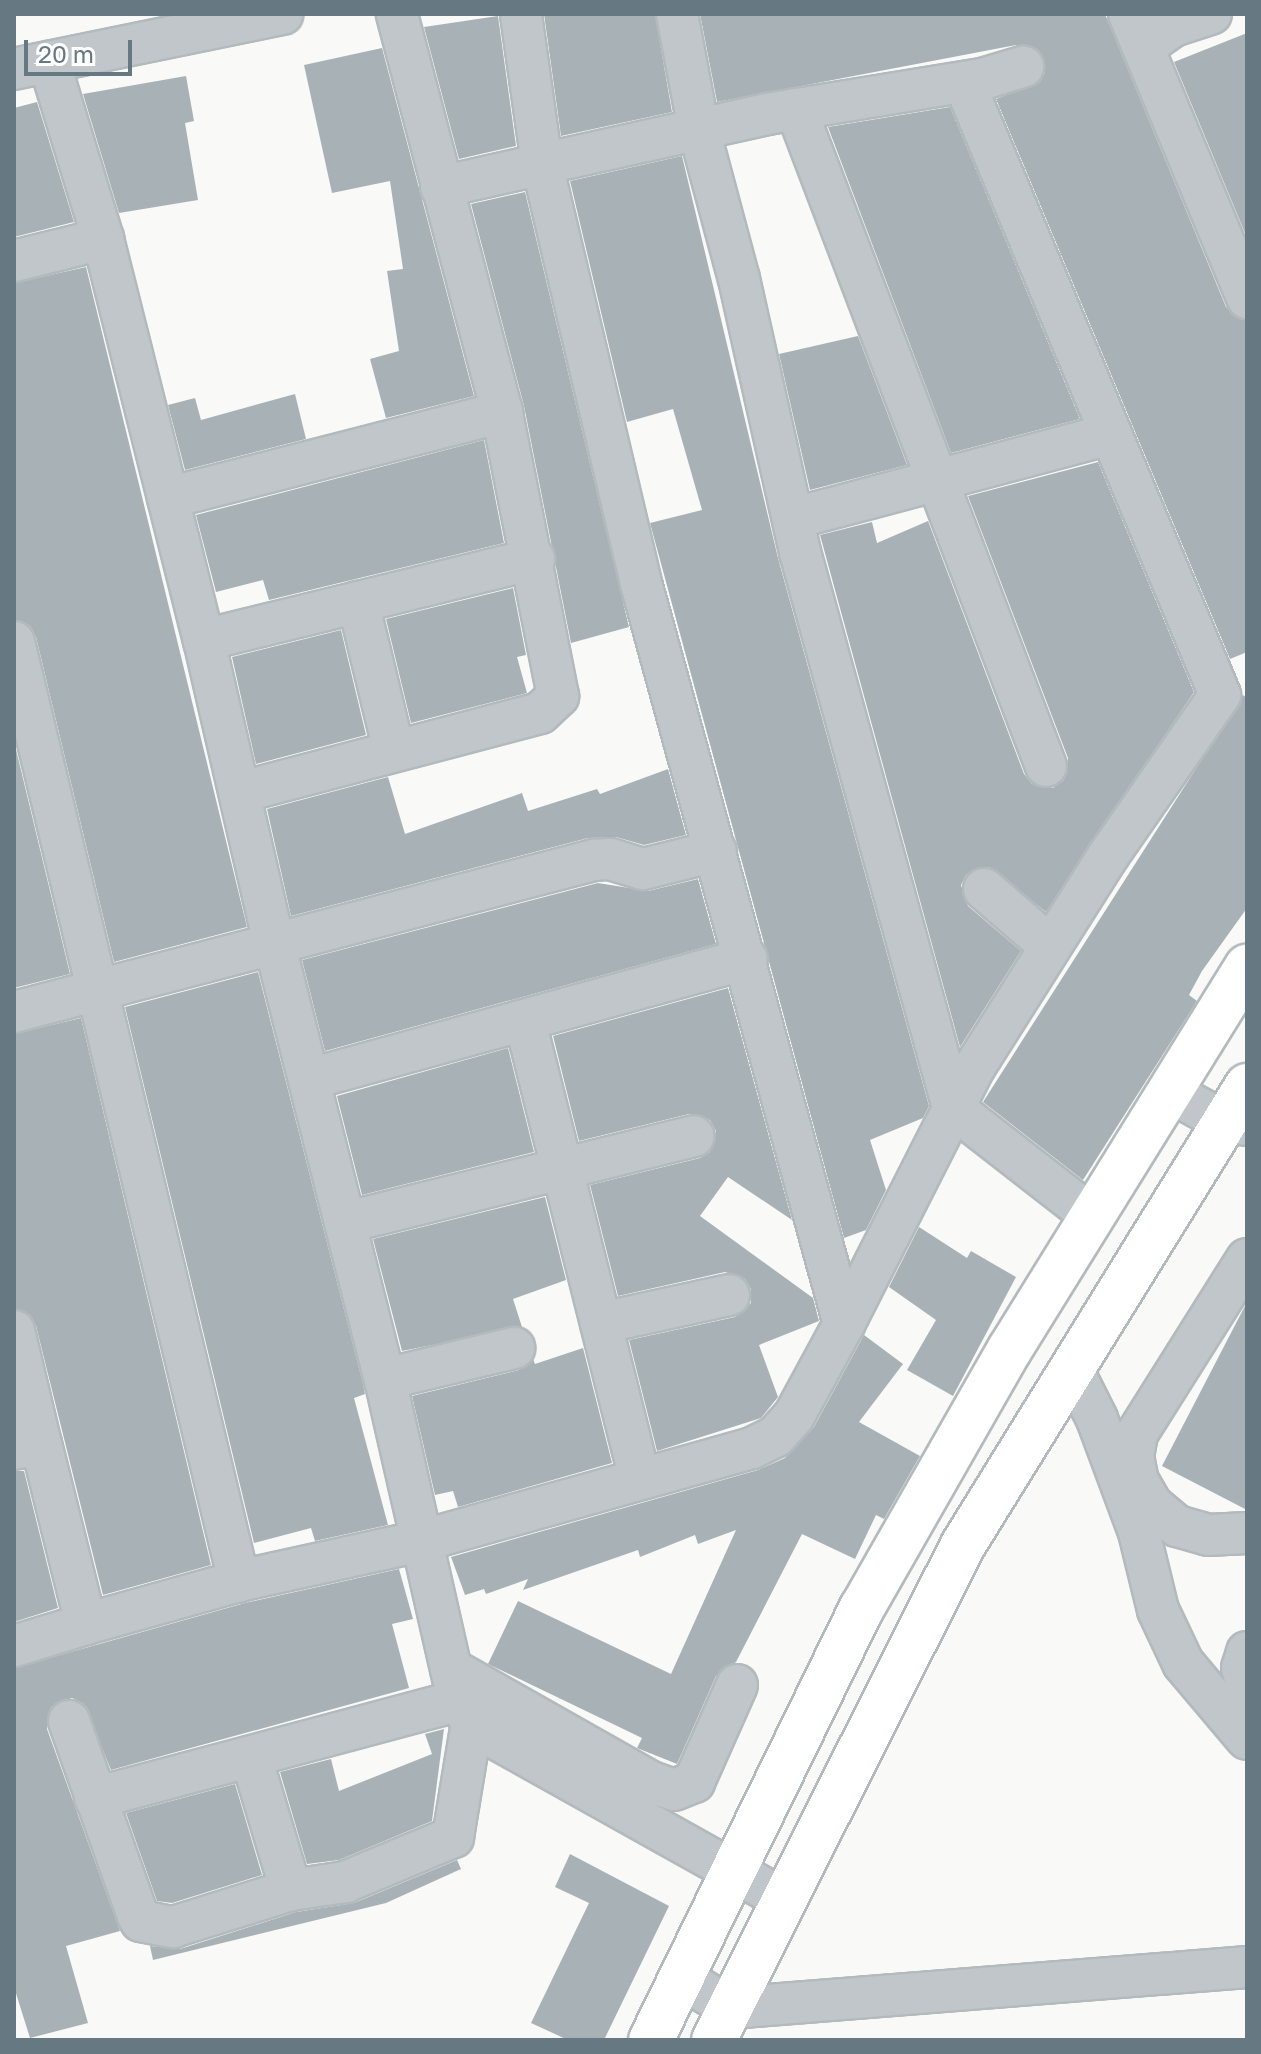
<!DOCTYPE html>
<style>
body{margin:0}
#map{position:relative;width:1261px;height:2054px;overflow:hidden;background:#f9f9f7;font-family:"Golos Text",sans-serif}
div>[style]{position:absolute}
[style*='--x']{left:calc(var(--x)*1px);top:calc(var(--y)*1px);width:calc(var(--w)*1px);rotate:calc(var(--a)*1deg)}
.building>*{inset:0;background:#a8b2b6}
.roads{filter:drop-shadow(2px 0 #b3babd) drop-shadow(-2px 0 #b3babd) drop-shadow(0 2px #b3babd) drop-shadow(0 -2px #b3babd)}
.street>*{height:40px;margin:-20px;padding:0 20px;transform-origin:20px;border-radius:20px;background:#c0c6c9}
.secondary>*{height:44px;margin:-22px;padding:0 22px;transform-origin:22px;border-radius:22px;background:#fff}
span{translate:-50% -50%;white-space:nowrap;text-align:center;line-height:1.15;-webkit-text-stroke:8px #fff;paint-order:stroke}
.frame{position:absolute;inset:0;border:16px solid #667881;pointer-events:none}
.scale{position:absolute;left:24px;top:40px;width:108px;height:36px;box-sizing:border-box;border:4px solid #667881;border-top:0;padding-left:10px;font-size:24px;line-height:28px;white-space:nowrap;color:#667881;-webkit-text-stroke:6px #fff;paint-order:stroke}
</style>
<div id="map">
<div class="building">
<div style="clip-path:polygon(544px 14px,655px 14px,672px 112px,561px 136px)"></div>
<div style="clip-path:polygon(700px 14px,1105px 14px,1226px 307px,1247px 321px,1247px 652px,1230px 659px,996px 99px,1040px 82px,1045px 72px,1039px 51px,1016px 45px,717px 102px)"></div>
<div style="clip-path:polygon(498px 16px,516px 146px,459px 159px,424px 27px)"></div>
<div style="clip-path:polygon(1247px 33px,1247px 238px,1174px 62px)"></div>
<div style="clip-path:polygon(382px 48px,474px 396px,386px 418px,370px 359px,399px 351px,387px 271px,403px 269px,390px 181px,332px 193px,304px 65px)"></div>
<div style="clip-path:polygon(186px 76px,194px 121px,185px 123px,198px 200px,119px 213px,83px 94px)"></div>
<div style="clip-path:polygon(37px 102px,74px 222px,14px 237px,14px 108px)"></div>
<div style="clip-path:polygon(950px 107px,1080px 419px,951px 453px,828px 127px)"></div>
<div style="clip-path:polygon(682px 156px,778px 558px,929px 1106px,923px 1118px,870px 1140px,886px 1190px,866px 1230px,844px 1238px,650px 523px,702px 510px,673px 409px,627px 422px,570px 181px)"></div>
<div style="clip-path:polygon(525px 192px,629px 627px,571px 643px,524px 406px,471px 204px)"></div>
<div style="clip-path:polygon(86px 267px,247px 927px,114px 962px,36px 637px,30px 626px,14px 620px,14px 283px)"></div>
<div style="clip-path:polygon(858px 336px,907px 465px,810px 490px,779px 354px)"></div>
<div style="clip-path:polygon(295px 394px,306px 439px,185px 470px,168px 405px,195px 398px,201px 420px)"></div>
<div style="clip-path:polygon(484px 440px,504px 543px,269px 600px,263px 580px,216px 592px,196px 515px)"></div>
<div style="clip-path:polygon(1098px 462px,1194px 692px,1046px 912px,989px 867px,966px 875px,961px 885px,968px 906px,1021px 951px,960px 1047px,820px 535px,872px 522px,877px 543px,928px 521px,1024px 774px,1032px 784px,1053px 788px,1064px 780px,1068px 758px,968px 496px)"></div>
<div style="clip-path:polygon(513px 588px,526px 655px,517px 657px,527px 693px,411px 723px,386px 619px)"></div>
<div style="clip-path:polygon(341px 630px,366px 735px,256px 764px,232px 657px)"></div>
<div style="clip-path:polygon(1243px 695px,1247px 698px,1247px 908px,1202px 971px,1189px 995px,1197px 1001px,1083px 1180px,983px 1102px)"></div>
<div style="clip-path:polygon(14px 741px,70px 974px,14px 988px)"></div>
<div style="clip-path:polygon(668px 769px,686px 835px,644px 845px,616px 837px,588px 838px,291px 916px,267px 809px,388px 777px,405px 834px,522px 793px,528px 811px,597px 789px,600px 794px)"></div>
<div style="clip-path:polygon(698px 879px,716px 944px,325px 1051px,302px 960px,598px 883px,648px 891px)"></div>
<div style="clip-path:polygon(258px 972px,363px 1384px,365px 1394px,354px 1398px,388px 1525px,315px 1541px,311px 1528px,254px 1543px,125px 1007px)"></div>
<div style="clip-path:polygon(728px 988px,792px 1220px,728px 1177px,700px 1216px,813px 1298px,819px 1321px,759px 1345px,778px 1397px,761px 1418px,657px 1451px,629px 1340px,735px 1317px,751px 1303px,751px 1289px,745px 1279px,725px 1272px,618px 1296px,590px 1185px,700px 1158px,710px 1152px,716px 1131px,710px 1120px,689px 1114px,579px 1141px,553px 1036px)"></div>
<div style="clip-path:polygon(81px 1018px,211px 1565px,103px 1595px,36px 1326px,30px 1315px,14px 1309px,14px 1034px)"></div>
<div style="clip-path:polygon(508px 1048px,534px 1152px,362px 1195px,337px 1096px)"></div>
<div style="clip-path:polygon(545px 1197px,566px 1280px,513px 1299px,522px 1327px,402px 1351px,373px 1239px)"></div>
<div style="clip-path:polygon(919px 1227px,967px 1258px,971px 1251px,1016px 1277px,953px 1396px,907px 1370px,936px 1320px,889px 1287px)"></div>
<div style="clip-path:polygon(1247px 1302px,1247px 1510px,1162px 1466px)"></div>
<div style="clip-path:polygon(864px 1335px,903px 1364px,859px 1422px,920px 1456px,884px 1519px,876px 1515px,855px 1559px,802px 1534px,736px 1662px,716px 1676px,677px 1764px,637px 1748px,642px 1738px,488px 1664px,518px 1601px,671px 1674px,736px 1530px,698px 1544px,695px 1535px,640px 1557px,638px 1550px,523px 1590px,528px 1579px,486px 1594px,484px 1589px,465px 1595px,451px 1557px,758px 1470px,785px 1458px,814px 1427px)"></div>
<div style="clip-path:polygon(583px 1348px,612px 1463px,458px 1507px,453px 1491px,435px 1495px,412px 1396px,519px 1370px,533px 1359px,535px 1364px)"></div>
<div style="clip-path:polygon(14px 1471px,24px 1471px,58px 1608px,14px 1622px)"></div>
<div style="clip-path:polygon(399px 1569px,413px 1619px,392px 1624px,409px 1688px,111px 1770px,84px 1704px,72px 1698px,51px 1707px,47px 1729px,120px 1931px,66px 1946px,88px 2023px,30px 2038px,14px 1987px,14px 1668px,245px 1603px)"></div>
<div style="clip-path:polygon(444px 1729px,432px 1821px,339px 1860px,307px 1864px,280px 1772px,331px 1759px,339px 1791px,432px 1754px,425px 1734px)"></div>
<div style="clip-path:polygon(235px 1784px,262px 1875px,172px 1903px,157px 1901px,126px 1813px)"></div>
<div style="clip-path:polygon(570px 1854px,669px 1906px,604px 2040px,568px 2040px,531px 2023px,589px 1903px,555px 1887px)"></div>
<div style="clip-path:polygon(457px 1860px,461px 1869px,386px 1903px,153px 1960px,150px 1946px,180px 1949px,296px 1912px,354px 1903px)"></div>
</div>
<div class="roads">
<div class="street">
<div style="--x:677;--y:14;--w:118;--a:79.3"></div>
<div style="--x:699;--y:130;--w:154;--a:75"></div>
<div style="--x:739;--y:279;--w:280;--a:77.4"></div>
<div style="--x:800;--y:552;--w:577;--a:74.61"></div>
<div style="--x:953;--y:1108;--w:177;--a:37.9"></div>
<div style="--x:1129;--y:14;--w:308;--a:67.4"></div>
<div style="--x:1143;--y:47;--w:37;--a:-35"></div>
<div style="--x:1173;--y:26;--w:40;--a:-18"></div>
<div style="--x:49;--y:62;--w:185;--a:73"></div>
<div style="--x:103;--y:239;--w:414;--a:75.9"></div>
<div style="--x:204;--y:640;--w:302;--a:77"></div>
<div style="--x:272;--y:934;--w:459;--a:75.8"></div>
<div style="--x:385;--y:1379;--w:330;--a:77.2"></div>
<div style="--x:458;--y:1701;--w:25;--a:56"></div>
<div style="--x:472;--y:1722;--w:28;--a:35"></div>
<div style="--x:495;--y:1738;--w:332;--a:29.2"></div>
<div style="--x:14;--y:69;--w:274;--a:-11.6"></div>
<div style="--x:796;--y:109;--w:703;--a:69.17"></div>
<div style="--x:441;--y:187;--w:104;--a:-12.8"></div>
<div style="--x:542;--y:164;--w:151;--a:-98"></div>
<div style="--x:14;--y:261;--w:92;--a:-13.9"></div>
<div style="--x:168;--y:498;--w:345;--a:-14.4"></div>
<div style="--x:795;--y:518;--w:324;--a:-14.9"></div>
<div style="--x:358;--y:602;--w:153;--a:76.4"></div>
<div style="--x:204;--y:640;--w:340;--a:-13.8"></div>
<div style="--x:14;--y:642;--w:966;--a:76.53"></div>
<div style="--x:239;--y:1581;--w:159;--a:164.3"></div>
<div style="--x:86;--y:1624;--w:186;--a:-104"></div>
<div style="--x:241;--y:792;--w:309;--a:-14.8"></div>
<div style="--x:540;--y:713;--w:25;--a:-43"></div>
<div style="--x:558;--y:696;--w:289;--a:-101.2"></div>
<div style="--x:502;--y:412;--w:412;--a:-104.8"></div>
<div style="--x:984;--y:889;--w:87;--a:40.8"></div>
<div style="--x:14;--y:1012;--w:600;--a:-14.69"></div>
<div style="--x:594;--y:860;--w:16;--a:-4"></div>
<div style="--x:610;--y:859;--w:34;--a:17"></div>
<div style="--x:643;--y:869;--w:75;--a:-13.9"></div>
<div style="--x:525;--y:1021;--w:472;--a:75.9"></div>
<div style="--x:310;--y:1079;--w:453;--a:-15.4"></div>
<div style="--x:1170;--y:1092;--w:63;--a:28.6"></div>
<div style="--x:1225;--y:1122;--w:22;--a:8"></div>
<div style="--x:347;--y:1222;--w:357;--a:-13.9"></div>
<div style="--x:1247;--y:1259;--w:207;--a:122.2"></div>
<div style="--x:1137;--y:1434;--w:22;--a:100"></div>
<div style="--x:1133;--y:1456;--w:25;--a:79"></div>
<div style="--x:1138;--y:1481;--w:28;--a:60"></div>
<div style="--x:1152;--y:1505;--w:33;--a:40"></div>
<div style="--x:1177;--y:1526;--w:32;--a:16"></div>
<div style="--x:1208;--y:1535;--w:39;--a:-3"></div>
<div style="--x:601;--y:1323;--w:131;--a:-12.3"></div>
<div style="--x:844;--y:1324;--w:768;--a:-105.32"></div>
<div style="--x:641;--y:583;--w:431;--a:-103.3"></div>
<div style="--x:542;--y:164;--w:230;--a:-12.5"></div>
<div style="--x:767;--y:114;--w:222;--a:-9.3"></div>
<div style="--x:986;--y:78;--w:39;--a:-17"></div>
<div style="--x:14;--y:1331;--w:116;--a:76.6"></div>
<div style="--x:41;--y:1444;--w:27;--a:170"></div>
<div style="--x:1072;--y:1369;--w:56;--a:63.4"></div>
<div style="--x:1097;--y:1419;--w:121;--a:69.6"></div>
<div style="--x:1139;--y:1532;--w:80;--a:76.3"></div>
<div style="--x:1158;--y:1610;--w:59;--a:64.7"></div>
<div style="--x:1183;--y:1663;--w:99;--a:49.9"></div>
<div style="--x:385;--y:1379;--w:133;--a:-13.5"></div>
<div style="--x:239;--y:1581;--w:186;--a:-12.4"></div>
<div style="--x:421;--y:1541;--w:344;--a:-15.7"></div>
<div style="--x:752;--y:1448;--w:25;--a:-26"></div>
<div style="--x:775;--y:1437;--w:28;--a:-48"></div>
<div style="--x:794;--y:1416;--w:105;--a:-61.5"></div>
<div style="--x:844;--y:1324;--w:287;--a:-63.1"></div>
<div style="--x:974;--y:1068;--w:251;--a:-57.7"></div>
<div style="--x:1108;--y:856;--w:196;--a:-55.2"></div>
<div style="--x:1220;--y:695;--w:664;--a:-112.67"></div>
<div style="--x:14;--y:1646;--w:75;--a:-17"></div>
<div style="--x:1247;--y:1652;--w:17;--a:107"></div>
<div style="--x:1242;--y:1668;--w:18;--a:74"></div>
<div style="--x:451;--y:1669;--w:230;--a:29.5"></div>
<div style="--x:651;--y:1782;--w:24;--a:19"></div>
<div style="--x:674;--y:1790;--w:22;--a:-22"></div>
<div style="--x:694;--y:1782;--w:106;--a:-66.1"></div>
<div style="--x:69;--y:1721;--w:207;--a:70.5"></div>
<div style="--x:138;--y:1916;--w:6;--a:59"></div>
<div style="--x:141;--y:1921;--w:33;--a:11"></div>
<div style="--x:173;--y:1927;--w:124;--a:-17.4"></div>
<div style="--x:291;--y:1890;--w:55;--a:-8.4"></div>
<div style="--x:345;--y:1882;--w:117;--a:-22.6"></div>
<div style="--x:453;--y:1837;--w:117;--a:-80.6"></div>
<div style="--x:251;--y:1757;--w:139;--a:73.3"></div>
<div style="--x:95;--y:1798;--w:376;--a:-15"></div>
<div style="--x:681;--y:1977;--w:58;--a:32.3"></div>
<div style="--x:730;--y:2008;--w:519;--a:-4.53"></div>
</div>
<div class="secondary">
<div style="--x:651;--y:2040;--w:481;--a:-64"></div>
<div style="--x:862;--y:1608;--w:298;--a:-60.3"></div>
<div style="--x:1010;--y:1349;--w:450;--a:-58.2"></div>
<div style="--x:714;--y:2040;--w:554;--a:-63.3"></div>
<div style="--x:963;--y:1545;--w:540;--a:-58.25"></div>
</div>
</div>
<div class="frame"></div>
<div class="scale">20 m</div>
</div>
